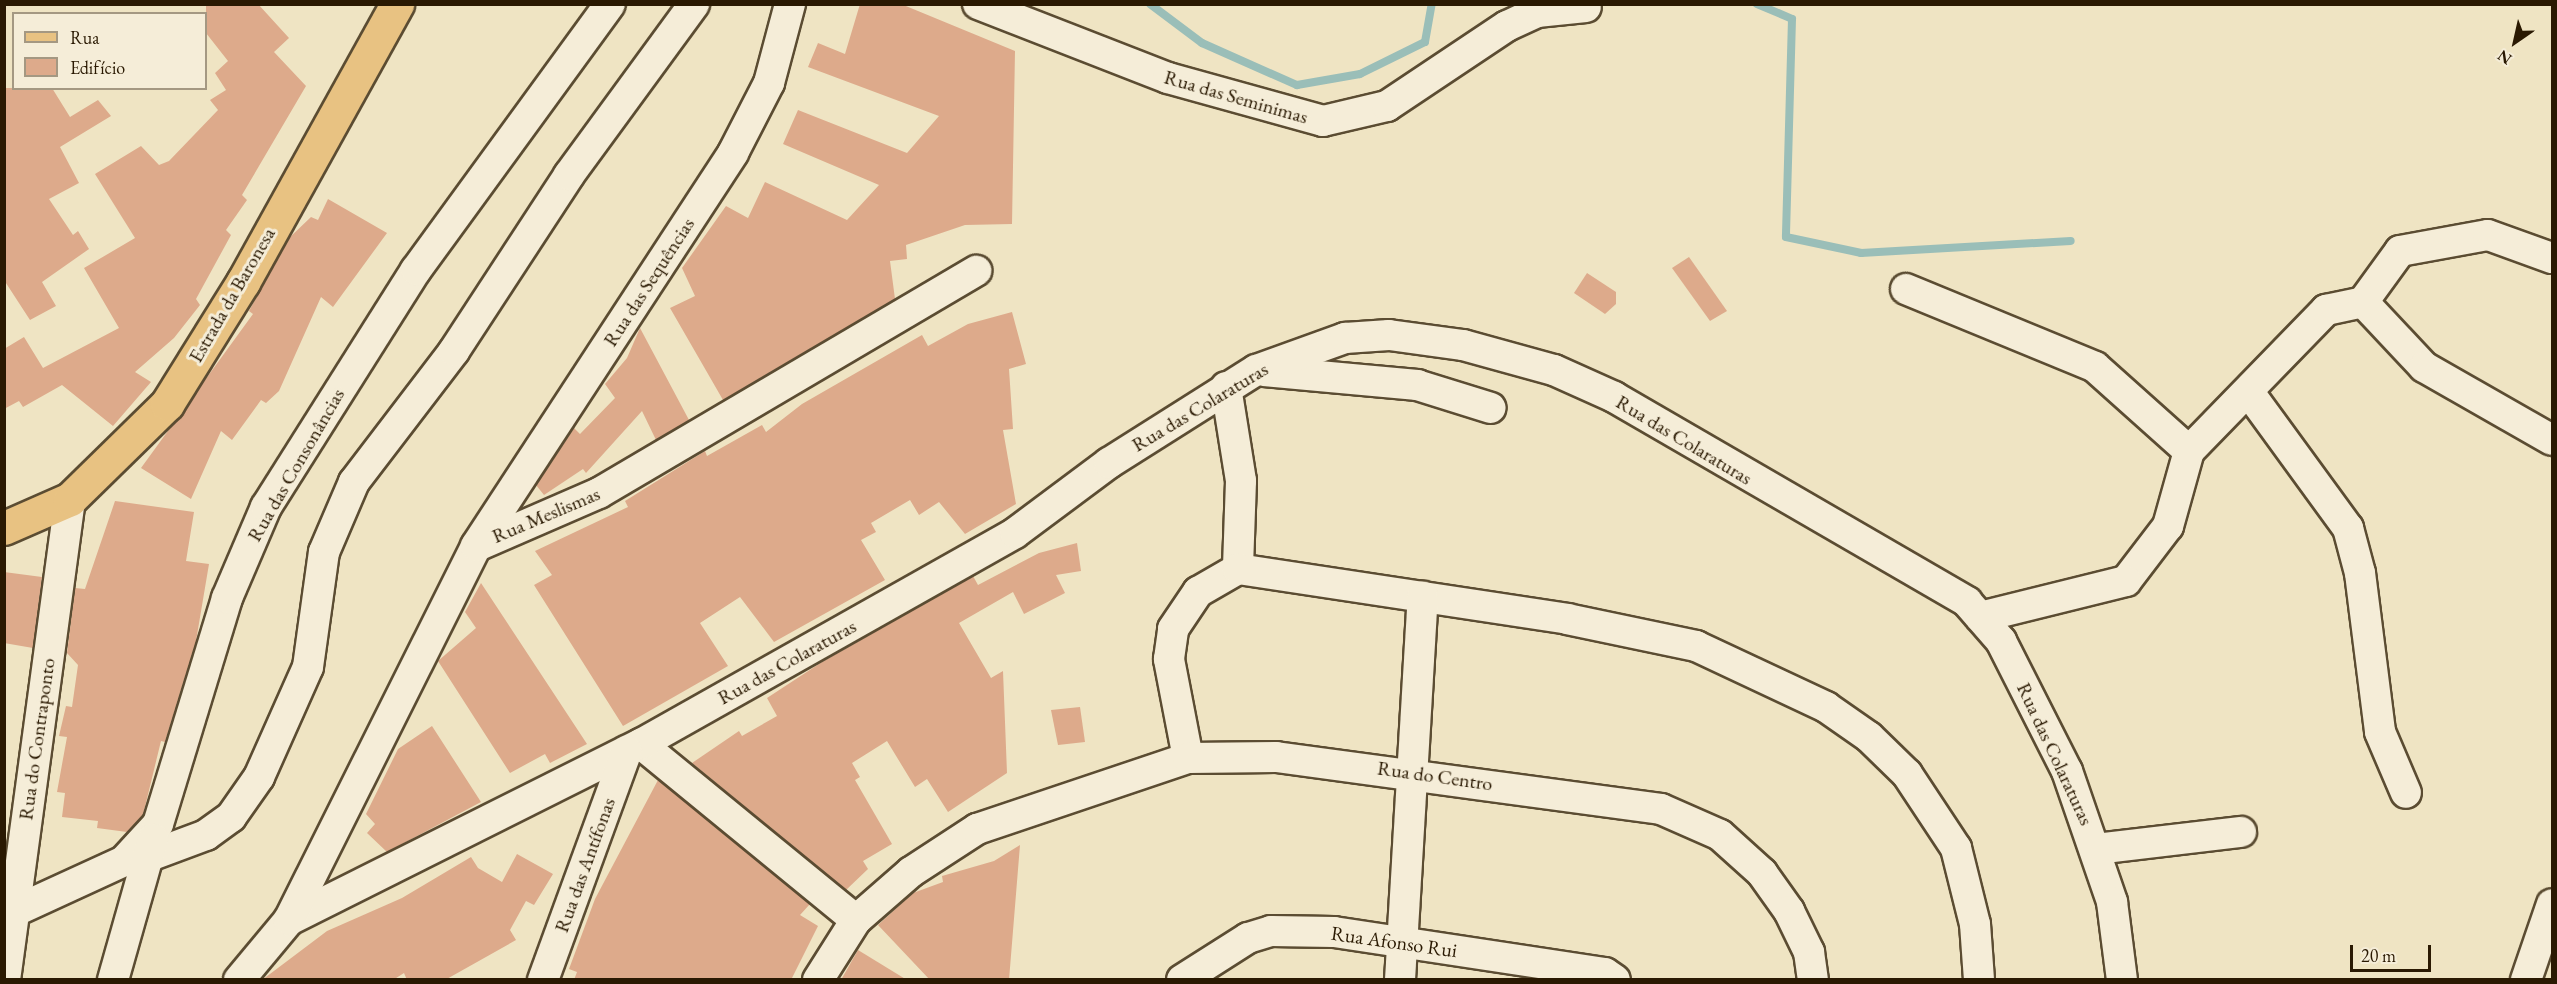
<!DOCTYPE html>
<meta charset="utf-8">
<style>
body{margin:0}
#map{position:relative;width:2557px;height:984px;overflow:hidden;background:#efe4c3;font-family:"EB Garamond",serif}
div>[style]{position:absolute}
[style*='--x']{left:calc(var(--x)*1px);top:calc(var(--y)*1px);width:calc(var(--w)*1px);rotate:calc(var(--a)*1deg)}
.stream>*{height:8px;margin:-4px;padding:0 4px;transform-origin:4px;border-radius:4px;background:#9abeb8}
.building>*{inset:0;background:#ddaa8b}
.roads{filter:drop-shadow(2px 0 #5b4c32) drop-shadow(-2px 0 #5b4c32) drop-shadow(0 2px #5b4c32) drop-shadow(0 -2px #5b4c32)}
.minor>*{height:30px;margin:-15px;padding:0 15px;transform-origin:15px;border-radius:15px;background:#f5edd8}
.major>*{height:33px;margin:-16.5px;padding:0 16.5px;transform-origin:16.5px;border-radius:16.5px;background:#e8c282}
span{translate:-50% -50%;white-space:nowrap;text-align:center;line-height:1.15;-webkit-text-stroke:6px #f5edd8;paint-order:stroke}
.street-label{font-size:20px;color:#2a1902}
.frame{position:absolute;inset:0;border:6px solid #2a1902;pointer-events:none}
.legend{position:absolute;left:12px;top:12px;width:195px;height:78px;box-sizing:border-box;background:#f5edd8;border:2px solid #a49882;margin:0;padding:8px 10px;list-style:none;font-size:18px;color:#2a1902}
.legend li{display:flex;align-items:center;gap:12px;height:30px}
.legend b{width:30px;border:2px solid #a49882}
.north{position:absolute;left:2485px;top:12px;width:60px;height:60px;-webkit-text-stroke:4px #f5edd8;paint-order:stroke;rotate:214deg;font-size:16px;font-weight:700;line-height:24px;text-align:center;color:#2a1902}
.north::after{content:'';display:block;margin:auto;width:21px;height:27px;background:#2a1902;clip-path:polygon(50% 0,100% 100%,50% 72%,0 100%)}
.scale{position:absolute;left:2350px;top:945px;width:81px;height:27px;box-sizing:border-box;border:3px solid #2a1902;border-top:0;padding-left:8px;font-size:18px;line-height:21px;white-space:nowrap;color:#2a1902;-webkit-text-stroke:4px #f5edd8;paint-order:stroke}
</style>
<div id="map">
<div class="stream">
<div style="--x:1150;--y:4;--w:65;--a:36.9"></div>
<div style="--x:1202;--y:43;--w:104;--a:23.9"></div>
<div style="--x:1297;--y:85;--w:64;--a:-9.9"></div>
<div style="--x:1360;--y:74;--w:72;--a:-26.2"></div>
<div style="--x:1425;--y:42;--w:39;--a:-80"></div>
<div style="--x:1757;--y:4;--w:38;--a:23"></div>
<div style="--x:1792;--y:19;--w:218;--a:91.6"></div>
<div style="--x:1786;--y:237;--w:77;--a:12"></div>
<div style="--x:1861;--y:253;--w:210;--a:-3.3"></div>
</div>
<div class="building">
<div style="clip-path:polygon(206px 4px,258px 4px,289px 38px,274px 52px,306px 86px,242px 195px,247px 200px,226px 230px,231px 235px,196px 299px,200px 305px,174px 338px,135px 372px,151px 382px,113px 426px,62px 385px,23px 407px,19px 401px,4px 409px,4px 349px,24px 337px,43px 368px,119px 328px,84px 268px,135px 238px,95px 174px,141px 146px,159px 165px,169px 161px,218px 110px,210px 100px,226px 90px,215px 73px,228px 61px,206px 33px)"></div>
<div style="clip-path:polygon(860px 4px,901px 4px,1015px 51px,1012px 224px,965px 225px,906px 245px,907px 259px,890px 261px,895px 299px,723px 400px,670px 308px,695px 296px,682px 268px,726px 206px,748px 218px,765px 182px,847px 220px,879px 185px,783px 144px,798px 110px,907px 153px,939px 116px,808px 67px,818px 43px,845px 54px)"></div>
<div style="clip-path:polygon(4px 88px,52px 88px,70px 117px,98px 100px,111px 116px,60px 147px,79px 183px,49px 199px,73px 235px,78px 231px,89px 249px,42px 282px,56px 306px,30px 320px,4px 280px)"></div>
<div style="clip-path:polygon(328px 199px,387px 233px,333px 307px,321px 297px,279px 391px,266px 403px,261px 400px,232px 440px,221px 431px,191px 499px,141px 468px,253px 314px,249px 311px,288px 239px,311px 217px,318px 220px)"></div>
<div style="clip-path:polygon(1689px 257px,1727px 311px,1710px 321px,1672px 268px)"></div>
<div style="clip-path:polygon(1587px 273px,1616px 292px,1616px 304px,1605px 314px,1574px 293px)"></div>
<div style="clip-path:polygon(1012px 312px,1026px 364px,1009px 369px,1013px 429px,1003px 430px,1016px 504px,965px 534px,939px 502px,919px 515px,910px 500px,871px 523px,876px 532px,861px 540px,885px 580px,774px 642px,740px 597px,700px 623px,728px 666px,623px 726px,534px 585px,552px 575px,535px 551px,628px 507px,625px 501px,705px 451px,707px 456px,762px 425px,766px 432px,802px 404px,922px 335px,928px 346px,968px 324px)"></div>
<div style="clip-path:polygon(640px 328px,689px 420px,656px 440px,642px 411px,586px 473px,583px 469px,544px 495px,536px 485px,574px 428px,580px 434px,615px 398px,605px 384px,627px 358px)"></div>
<div style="clip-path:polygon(115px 501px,194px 512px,186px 561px,209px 564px,196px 641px,165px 742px,161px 741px,143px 815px,127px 832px,97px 828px,98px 821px,62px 817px,65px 793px,57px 792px,67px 737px,59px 736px,66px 706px,72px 707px,78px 665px,67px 653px,75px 588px,85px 589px)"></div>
<div style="clip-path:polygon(1077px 543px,1081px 571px,1056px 575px,1065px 593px,1024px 614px,1013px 592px,959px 623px,991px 678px,1003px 671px,1007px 773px,948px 812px,927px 779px,915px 787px,887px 741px,852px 763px,860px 777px,855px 780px,892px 844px,863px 861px,868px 869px,846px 890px,692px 763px,739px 731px,742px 736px,777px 716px,767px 698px,822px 662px,973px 576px,978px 585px,1039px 553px)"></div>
<div style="clip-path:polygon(4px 572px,42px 577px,33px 648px,4px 643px)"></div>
<div style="clip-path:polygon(481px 583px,587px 744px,550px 763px,545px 754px,510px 773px,438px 661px,476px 628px,465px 612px)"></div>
<div style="clip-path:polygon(1080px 707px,1085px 742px,1058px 745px,1051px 710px)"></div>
<div style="clip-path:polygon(432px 726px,481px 802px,387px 852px,367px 833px,375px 824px,366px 814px,398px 749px)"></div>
<div style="clip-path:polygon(658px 780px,810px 904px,800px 915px,818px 926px,791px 980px,574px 980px,577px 972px,569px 969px,595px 899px)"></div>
<div style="clip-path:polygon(1020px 845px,1009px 980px,930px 980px,878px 925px,913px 893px,943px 882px,942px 876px,994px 861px)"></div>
<div style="clip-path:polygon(517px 854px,553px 874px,534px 905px,526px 901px,510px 930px,516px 940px,445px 980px,407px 980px,404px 973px,393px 980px,262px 980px,327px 931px,402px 898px,471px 857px,478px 868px,502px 882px)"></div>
<div style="clip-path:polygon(858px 950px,907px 980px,841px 980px)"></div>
</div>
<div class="roads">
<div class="minor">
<div style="--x:978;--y:4;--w:204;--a:21.3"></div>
<div style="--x:1168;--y:78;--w:161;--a:15.5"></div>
<div style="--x:1323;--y:121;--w:66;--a:-13.2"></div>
<div style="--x:1387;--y:106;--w:144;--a:-33.7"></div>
<div style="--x:1507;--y:26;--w:33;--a:-25"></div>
<div style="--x:1537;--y:12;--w:49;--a:-5.8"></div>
<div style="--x:1906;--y:289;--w:204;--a:22.4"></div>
<div style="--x:2095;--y:367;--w:126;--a:41.8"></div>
<div style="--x:2189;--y:451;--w:78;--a:105.6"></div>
<div style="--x:2168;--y:526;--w:69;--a:127.4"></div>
<div style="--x:2126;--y:581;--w:150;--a:166.1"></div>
<div style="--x:2363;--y:302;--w:89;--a:46.8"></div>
<div style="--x:2424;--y:367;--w:147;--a:29.7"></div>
<div style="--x:1264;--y:371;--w:154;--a:5.2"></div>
<div style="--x:1417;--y:385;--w:77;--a:17.3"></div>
<div style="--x:1226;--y:387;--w:95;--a:80.9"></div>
<div style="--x:1241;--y:481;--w:88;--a:92"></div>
<div style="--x:2248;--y:391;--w:170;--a:53.9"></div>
<div style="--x:2348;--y:528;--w:47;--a:75.1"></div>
<div style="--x:2360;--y:573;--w:160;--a:82.8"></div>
<div style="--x:2380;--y:732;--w:66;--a:66.9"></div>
<div style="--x:2189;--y:451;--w:197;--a:-45.8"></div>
<div style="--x:2326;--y:310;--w:38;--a:-12"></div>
<div style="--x:2363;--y:302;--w:63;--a:-54"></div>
<div style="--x:2400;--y:251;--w:89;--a:-10.3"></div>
<div style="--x:2488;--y:235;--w:68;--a:19.8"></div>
<div style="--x:477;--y:546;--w:133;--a:-23.5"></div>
<div style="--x:599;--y:493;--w:438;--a:-30.5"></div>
<div style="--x:641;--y:744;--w:278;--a:39.3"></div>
<div style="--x:1188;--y:758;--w:101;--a:-100.9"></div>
<div style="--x:1169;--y:659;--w:30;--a:-82"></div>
<div style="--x:1173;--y:629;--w:45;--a:-56"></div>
<div style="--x:1198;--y:592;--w:46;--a:-29.9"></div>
<div style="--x:1238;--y:569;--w:333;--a:8.6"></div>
<div style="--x:1567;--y:619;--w:132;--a:11.8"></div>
<div style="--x:1696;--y:646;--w:144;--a:25.1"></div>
<div style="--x:1826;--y:707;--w:52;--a:34.9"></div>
<div style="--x:1869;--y:737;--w:53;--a:44.2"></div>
<div style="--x:1907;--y:774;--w:89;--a:56.5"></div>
<div style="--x:1956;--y:848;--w:78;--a:76"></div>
<div style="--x:1975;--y:924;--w:56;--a:85.9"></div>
<div style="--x:2096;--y:849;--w:146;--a:-6.7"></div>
<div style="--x:147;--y:857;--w:63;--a:-20.4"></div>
<div style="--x:206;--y:835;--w:31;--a:-36"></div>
<div style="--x:231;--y:817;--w:49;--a:-55"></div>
<div style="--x:259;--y:777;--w:120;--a:-66"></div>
<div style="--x:308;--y:667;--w:116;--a:-82.1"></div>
<div style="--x:324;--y:552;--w:76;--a:-66.8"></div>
<div style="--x:354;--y:482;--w:165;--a:-52.6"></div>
<div style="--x:454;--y:351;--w:210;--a:-56.8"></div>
<div style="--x:569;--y:175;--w:212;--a:-53.8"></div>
<div style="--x:13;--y:912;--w:122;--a:-24.7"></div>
<div style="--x:124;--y:861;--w:50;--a:-47.4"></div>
<div style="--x:158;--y:824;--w:236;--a:-73"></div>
<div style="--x:227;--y:598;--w:99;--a:-66.8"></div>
<div style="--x:266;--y:507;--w:280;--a:-57.7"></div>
<div style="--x:416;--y:270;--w:329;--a:-53.9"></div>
<div style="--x:289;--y:920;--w:394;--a:-26.6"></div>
<div style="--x:641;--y:744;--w:429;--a:-29.4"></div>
<div style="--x:1015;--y:533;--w:117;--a:-36.7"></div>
<div style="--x:1109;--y:463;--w:174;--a:-32.3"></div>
<div style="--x:1256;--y:370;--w:95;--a:-19.8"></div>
<div style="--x:1345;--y:338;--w:44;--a:-3.9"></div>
<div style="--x:1389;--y:335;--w:75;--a:7.7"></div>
<div style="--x:1463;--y:345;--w:94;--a:15.4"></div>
<div style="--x:1554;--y:370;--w:66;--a:24.2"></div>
<div style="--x:1614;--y:397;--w:408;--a:30.1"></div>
<div style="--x:1967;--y:602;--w:52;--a:48.9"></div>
<div style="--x:2001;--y:641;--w:146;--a:63.1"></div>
<div style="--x:2067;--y:771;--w:139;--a:71"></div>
<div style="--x:2112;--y:902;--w:79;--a:82.7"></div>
<div style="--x:5;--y:980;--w:485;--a:-82.3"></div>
<div style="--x:113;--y:980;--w:147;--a:-74.2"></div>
<div style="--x:239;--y:980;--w:78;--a:-50.2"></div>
<div style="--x:289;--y:920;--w:418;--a:-63.4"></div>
<div style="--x:476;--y:546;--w:470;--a:-56.8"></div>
<div style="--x:733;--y:153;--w:79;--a:-62.8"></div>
<div style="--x:769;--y:83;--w:82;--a:-75.1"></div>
<div style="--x:543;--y:980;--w:244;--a:-69.9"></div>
<div style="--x:818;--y:980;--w:71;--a:-57.7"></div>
<div style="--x:856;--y:920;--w:73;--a:-41.1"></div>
<div style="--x:911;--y:872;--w:79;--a:-33.1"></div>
<div style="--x:977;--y:829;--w:223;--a:-18.6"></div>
<div style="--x:1188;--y:758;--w:88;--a:-0.7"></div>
<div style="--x:1276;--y:757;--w:388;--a:7.7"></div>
<div style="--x:1661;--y:809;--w:64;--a:23.8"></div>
<div style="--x:1720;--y:835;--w:57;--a:42.1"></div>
<div style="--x:1762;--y:873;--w:47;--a:54.6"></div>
<div style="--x:1789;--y:911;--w:46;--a:64"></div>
<div style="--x:1809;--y:952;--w:28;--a:82"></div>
<div style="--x:1182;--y:980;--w:78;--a:-32.5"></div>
<div style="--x:1248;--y:938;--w:24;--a:-17"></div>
<div style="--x:1271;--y:931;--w:63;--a:0.9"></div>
<div style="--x:1334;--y:932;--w:274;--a:8.6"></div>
<div style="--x:1605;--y:973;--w:12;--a:35"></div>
<div style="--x:1400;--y:980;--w:384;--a:-86.6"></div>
<div style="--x:2526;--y:980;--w:80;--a:-71.1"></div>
</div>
<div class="major">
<div style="--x:4;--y:528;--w:72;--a:-23.7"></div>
<div style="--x:70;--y:499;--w:136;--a:-44.4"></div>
<div style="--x:167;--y:404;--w:144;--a:-58.1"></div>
<div style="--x:243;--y:282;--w:318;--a:-61"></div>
</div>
</div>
<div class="street-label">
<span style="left:1236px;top:97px;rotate:16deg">Rua das Seminimas</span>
<span style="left:649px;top:282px;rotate:-57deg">Rua das Sequências</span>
<span style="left:232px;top:295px;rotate:-60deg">Estrada da Baronesa</span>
<span style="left:1200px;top:407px;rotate:-31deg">Rua das Colaraturas</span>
<span style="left:1684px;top:440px;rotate:31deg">Rua das Colaraturas</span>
<span style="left:296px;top:465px;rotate:-60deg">Rua das Consonâncias</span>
<span style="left:546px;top:515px;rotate:-23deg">Rua Meslismas</span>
<span style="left:787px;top:662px;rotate:-29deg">Rua das Colaraturas</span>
<span style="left:37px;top:739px;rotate:-82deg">Rua do Contraponto</span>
<span style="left:2055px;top:754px;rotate:65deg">Rua das Colaraturas</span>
<span style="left:1435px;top:776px;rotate:8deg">Rua do Centro</span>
<span style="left:585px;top:865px;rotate:-70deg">Rua das Antífonas</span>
<span style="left:1394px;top:942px;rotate:8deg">Rua Afonso Rui</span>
</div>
<div class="frame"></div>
<ul class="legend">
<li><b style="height:8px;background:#e8c282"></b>Rua</li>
<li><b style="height:16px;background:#ddaa8b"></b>Edifício</li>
</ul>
<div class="north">N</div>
<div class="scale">20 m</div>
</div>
